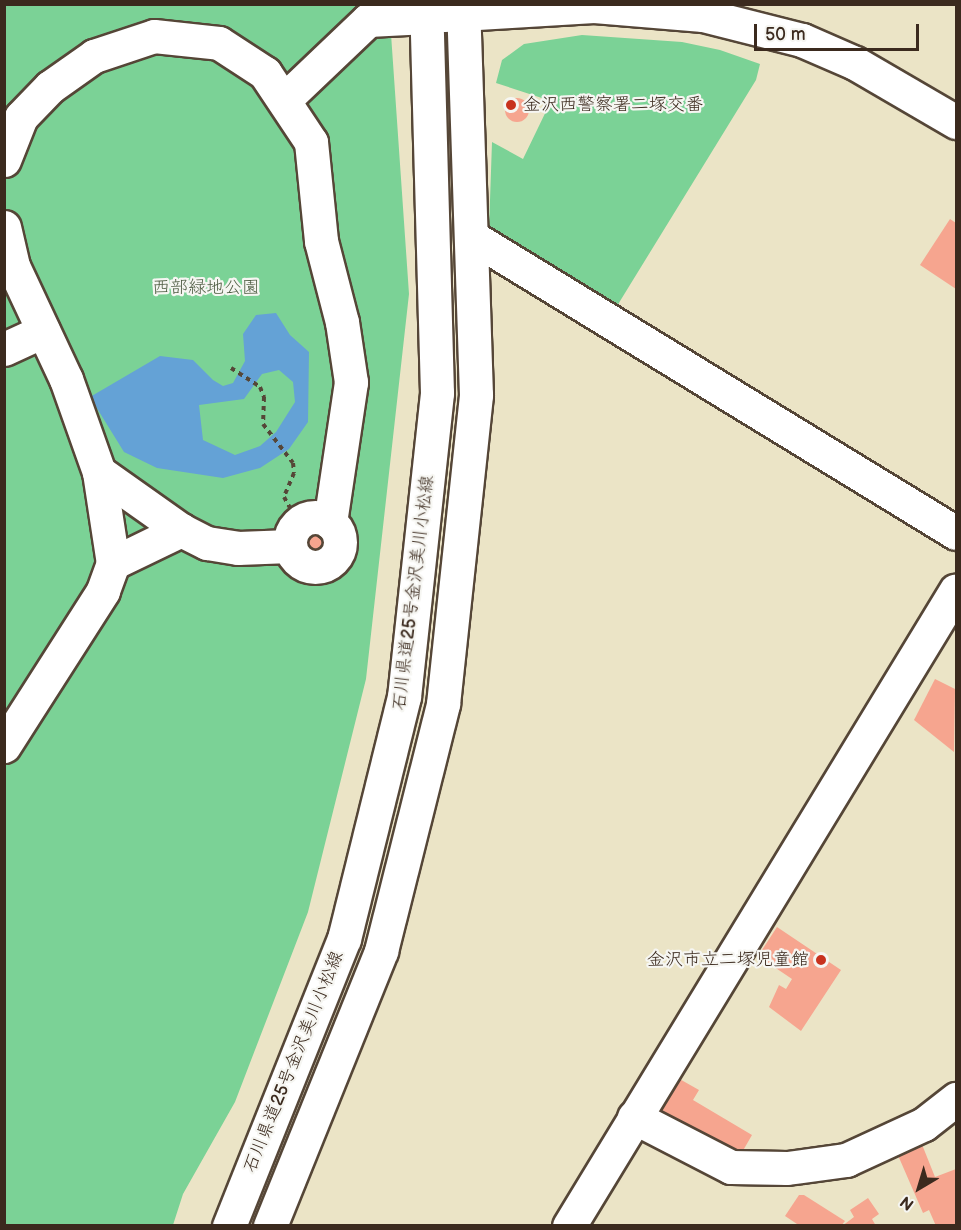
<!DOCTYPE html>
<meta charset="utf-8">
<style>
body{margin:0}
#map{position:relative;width:961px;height:1230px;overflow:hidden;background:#ebe4c6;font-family:"Balsamiq Sans","Klee One",sans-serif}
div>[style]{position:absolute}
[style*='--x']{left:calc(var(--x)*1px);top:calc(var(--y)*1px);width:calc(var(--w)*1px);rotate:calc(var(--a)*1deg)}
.green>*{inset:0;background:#7bd296}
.water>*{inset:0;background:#64a2d6}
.building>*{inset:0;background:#f6a58f}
.round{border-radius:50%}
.path>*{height:4px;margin-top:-2px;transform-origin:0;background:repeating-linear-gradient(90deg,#554637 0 4.5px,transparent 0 9px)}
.roads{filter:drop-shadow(2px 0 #554637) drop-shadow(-2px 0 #554637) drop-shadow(0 2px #554637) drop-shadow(0 -2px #554637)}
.minor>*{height:33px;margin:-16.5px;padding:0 16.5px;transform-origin:16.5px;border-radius:16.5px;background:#fff}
.minor>.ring{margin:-16.5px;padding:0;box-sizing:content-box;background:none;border:33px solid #fff;border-radius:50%}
.major>*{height:33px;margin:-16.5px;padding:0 16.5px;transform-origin:16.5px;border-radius:16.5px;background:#fff}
.dots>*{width:16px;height:16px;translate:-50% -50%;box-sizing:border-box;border:3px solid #f6f6f2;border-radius:50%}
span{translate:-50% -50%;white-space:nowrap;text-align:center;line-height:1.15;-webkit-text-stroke:4.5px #f6f6f2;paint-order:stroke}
.poi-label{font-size:18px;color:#3b2a1e}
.left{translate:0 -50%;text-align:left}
.right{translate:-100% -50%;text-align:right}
.park-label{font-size:18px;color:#4e5c42}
.street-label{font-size:18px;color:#3b2a1e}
.frame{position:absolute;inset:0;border:6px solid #3b2a1e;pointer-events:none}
.north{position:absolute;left:889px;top:1158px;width:60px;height:60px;-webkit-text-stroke:4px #f6f6f2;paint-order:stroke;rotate:218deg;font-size:16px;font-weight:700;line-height:24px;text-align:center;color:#3b2a1e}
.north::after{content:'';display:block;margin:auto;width:21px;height:27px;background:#3b2a1e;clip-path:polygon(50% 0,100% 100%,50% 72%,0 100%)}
.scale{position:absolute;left:754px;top:24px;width:165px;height:27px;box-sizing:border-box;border:3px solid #3b2a1e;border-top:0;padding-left:8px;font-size:18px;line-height:21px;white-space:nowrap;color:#3b2a1e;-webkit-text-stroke:4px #f6f6f2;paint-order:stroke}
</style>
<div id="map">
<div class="green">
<div style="clip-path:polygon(5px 5px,389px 5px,409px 294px,366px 679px,308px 912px,235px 1102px,183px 1194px,173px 1225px,5px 1226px)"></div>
<div style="clip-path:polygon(582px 35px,682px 42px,720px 50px,760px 64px,756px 80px,617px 306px,489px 229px,492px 142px,523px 159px,551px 101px,496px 83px,502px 60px,524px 44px)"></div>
</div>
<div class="water">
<div style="clip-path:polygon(evenodd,276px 313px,290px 335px,309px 352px,308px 422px,289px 449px,260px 468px,223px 478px,157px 468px,124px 452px,90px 397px,160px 356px,193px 360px,213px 380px,223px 386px,233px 383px,245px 361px,243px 334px,256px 315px,276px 313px,279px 370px,293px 382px,295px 402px,276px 432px,260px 446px,235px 455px,203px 440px,199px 405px,244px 399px,262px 374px,279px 370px)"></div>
</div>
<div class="building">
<div class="round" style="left:505px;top:98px;width:24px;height:24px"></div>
<div style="clip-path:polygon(950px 219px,956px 223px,956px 289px,920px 265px)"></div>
<div style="clip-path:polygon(314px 529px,330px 538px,331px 552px,314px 557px,300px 550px,300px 538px)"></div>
<div style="clip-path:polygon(935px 679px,955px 689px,954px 752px,914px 720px)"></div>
<div style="clip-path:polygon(777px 927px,841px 970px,801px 1031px,769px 1007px,779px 985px,786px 989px,792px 979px,758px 956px)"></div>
<div style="clip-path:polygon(676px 1077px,699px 1090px,693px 1100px,752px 1135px,726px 1180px,644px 1132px)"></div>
<div style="clip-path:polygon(921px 1142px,935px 1177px,956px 1169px,956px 1226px,936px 1226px,929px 1210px,923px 1213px,897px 1153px)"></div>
<div style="clip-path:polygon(799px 1195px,804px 1195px,845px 1221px,841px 1226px,800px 1226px,785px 1216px)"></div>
<div style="clip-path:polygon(868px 1198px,879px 1214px,872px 1219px,876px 1226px,842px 1226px,854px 1217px,850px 1210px)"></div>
</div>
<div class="path">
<div style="--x:231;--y:368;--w:35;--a:33"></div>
<div style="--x:260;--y:387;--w:11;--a:68"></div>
<div style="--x:264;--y:397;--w:27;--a:92"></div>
<div style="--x:263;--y:424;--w:49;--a:52.4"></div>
<div style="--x:293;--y:463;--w:10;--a:84"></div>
<div style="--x:294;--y:473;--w:26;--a:113"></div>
<div style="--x:284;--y:497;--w:25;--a:61"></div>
</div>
<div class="roads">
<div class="minor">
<div style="--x:284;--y:100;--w:116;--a:-43.6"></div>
<div style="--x:368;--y:20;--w:59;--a:-2.9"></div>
<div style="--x:4;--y:160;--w:46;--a:-68.4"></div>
<div style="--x:21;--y:117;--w:42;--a:-46"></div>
<div style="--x:50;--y:87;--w:54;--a:-35.2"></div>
<div style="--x:94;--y:56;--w:63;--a:-18.4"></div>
<div style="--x:154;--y:36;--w:65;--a:6.1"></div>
<div style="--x:219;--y:43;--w:55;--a:33.1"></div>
<div style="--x:265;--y:73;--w:83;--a:56.3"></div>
<div style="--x:311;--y:142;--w:100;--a:84.2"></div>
<div style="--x:321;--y:241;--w:84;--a:75.5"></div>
<div style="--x:342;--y:322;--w:61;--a:81.5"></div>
<div style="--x:351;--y:382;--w:142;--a:98.5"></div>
<div style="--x:4;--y:227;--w:40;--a:77"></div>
<div style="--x:13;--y:266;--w:125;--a:64.9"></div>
<div style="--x:66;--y:379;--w:99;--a:70.5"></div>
<div style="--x:99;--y:472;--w:92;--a:81.3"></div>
<div style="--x:113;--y:563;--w:30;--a:110"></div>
<div style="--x:103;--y:591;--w:184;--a:122.6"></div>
<div style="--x:472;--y:237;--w:567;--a:31.45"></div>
<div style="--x:4;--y:349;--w:43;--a:-24.8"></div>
<div style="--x:99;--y:472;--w:100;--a:35.3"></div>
<div style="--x:181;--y:530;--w:29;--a:27"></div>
<div style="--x:207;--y:543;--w:31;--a:9"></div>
<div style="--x:238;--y:548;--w:52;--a:-2.2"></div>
<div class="ring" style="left:290px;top:517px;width:17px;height:17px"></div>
<div style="--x:113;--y:563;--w:76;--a:-25.9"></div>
<div style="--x:634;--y:1117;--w:109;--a:27.3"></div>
<div style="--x:731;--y:1167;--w:56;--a:1"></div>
<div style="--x:787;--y:1168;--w:60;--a:-7.7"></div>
<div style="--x:846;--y:1160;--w:86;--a:-24.8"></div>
<div style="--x:924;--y:1124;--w:41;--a:-38"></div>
<div style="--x:569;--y:1226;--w:744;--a:-58.68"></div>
</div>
<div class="major">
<div style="--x:444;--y:15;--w:150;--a:-3.4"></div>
<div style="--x:594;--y:6;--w:109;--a:4.7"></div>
<div style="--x:703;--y:15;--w:102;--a:14.2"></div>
<div style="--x:802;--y:40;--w:58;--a:23.5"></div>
<div style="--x:855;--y:63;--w:117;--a:30.3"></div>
<div style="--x:229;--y:1226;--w:309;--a:-68.2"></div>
<div style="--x:344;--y:939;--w:249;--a:-76.1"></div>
<div style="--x:404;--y:697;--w:306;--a:-83.8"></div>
<div style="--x:437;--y:393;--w:389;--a:-91.6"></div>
<div style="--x:270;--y:1226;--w:297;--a:-68"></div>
<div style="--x:381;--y:951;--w:255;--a:-75.9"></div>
<div style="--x:443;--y:704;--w:311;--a:-83.9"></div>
<div style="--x:476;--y:395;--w:391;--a:-91.9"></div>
</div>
</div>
<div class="dots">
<div style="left:511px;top:105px;background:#c8321e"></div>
<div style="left:821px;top:960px;background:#c8321e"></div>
</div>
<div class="poi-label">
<span class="left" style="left:523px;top:105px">金沢西警察署二塚交番</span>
<span class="right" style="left:809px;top:960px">金沢市立二塚児童館</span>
</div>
<div class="park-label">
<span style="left:206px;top:288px">西部緑地公園</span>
</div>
<div class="street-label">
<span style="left:414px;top:593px;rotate:-83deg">石川県道25号金沢美川小松線</span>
<span style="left:294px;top:1062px;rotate:-68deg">石川県道25号金沢美川小松線</span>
</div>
<div class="frame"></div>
<div class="north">N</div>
<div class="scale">50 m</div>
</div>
